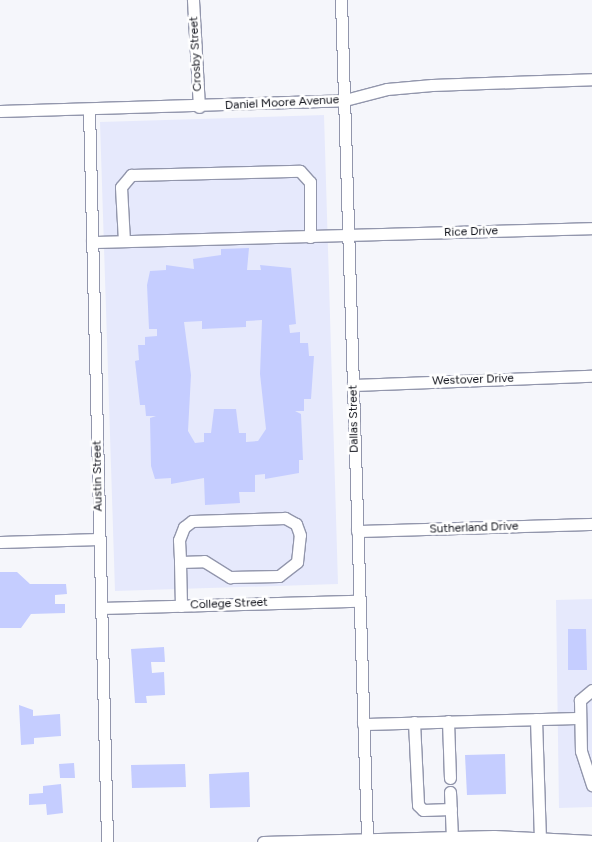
<!DOCTYPE html>
<style>
body{margin:0}
#map{position:relative;width:592px;height:842px;overflow:hidden;background:#f5f6fb;font-family:Figtree,sans-serif}
div>[style]{position:absolute}
[style*='--x']{left:calc(var(--x)*1px);top:calc(var(--y)*1px);width:calc(var(--w)*1px);rotate:calc(var(--a)*1deg)}
.built>*{inset:0;background:#e6e9fc}
.building>*{inset:0;background:#c5cdff}
.roads{filter:drop-shadow(1px 0 #9296ac) drop-shadow(-1px 0 #9296ac) drop-shadow(0 1px #9296ac) drop-shadow(0 -1px #9296ac)}
.minor>*{height:11px;margin:-5.5px;padding:0 5.5px;transform-origin:5.5px;border-radius:5.5px;background:#fff}
span{translate:-50% -50%;white-space:nowrap;text-align:center;line-height:1.15;-webkit-text-stroke:5px #fff;paint-order:stroke}
.street-label{font-size:12px;color:#11131b}
</style>
<div id="map">
<div class="built">
<div style="clip-path:polygon(324px 115px,338px 584px,115px 591px,100px 122px)"></div>
<div style="clip-path:polygon(592px 599px,592px 807px,559px 808px,556px 600px)"></div>
</div>
<div class="building">
<div style="clip-path:polygon(evenodd,249px 248px,247px 270px,261px 270px,260px 265px,291px 268px,296px 324px,289px 325px,290px 333px,300px 332px,300px 343px,308px 343px,309px 356px,314px 356px,311px 399px,304px 399px,304px 411px,295px 411px,301px 414px,303px 460px,299px 460px,299px 473px,265px 479px,265px 474px,255px 475px,255px 492px,239px 492px,240px 503px,205px 505px,204px 478px,171px 484px,171px 478px,155px 479px,151px 466px,150px 418px,156px 416px,146px 416px,145px 405px,140px 405px,135px 361px,139px 360px,138px 345px,145px 345px,145px 337px,157px 336px,157px 329px,149px 329px,147px 285px,150px 271px,166px 270px,166px 265px,194px 269px,193px 259px,221px 255px,221px 249px,249px 248px,262px 320px,260px 374px,266px 429px,258px 441px,246px 442px,246px 433px,239px 433px,236px 409px,214px 409px,211px 433px,204px 433px,204px 442px,195px 443px,188px 431px,191px 375px,184px 322px,202px 321px,202px 329px,246px 327px,246px 321px,262px 320px)"></div>
<div style="clip-path:polygon(0 572px,17px 572px,30px 584px,66px 584px,67px 594px,55px 595px,55px 604px,65px 604px,65px 613px,31px 614px,21px 628px,0 628px)"></div>
<div style="clip-path:polygon(568px 629px,586px 629px,587px 670px,568px 670px)"></div>
<div style="clip-path:polygon(164px 647px,165px 662px,151px 662px,152px 673px,164px 672px,165px 695px,146px 696px,147px 703px,135px 703px,131px 649px)"></div>
<div style="clip-path:polygon(19px 705px,33px 710px,33px 716px,60px 714px,61px 736px,34px 738px,34px 744px,21px 745px)"></div>
<div style="clip-path:polygon(505px 754px,506px 794px,467px 795px,465px 755px)"></div>
<div style="clip-path:polygon(74px 763px,75px 778px,60px 778px,59px 764px)"></div>
<div style="clip-path:polygon(185px 764px,186px 787px,132px 788px,131px 765px)"></div>
<div style="clip-path:polygon(249px 772px,250px 807px,210px 808px,209px 774px)"></div>
<div style="clip-path:polygon(61px 784px,63px 813px,47px 815px,46px 804px,29px 805px,29px 794px,43px 793px,43px 786px)"></div>
</div>
<div class="roads">
<div class="minor">
<div style="--x:193;--y:0;--w:107;--a:86.8"></div>
<div style="--x:341;--y:0;--w:838;--a:88.22"></div>
<div style="--x:89;--y:109;--w:733;--a:88.59"></div>
<div style="--x:0;--y:111;--w:345;--a:-1.8"></div>
<div style="--x:345;--y:100;--w:43;--a:-14.7"></div>
<div style="--x:387;--y:89;--w:45;--a:-5.1"></div>
<div style="--x:432;--y:85;--w:160;--a:-2.1"></div>
<div style="--x:124;--y:241;--w:54;--a:-93.2"></div>
<div style="--x:121;--y:187;--w:16;--a:-50"></div>
<div style="--x:131;--y:175;--w:169;--a:-1.4"></div>
<div style="--x:300;--y:171;--w:15;--a:48"></div>
<div style="--x:310;--y:182;--w:55;--a:90"></div>
<div style="--x:92;--y:242;--w:500;--a:-1.6"></div>
<div style="--x:353;--y:385;--w:239;--a:-2.2"></div>
<div style="--x:357;--y:531;--w:235;--a:-1.7"></div>
<div style="--x:0;--y:542;--w:99;--a:-1.7"></div>
<div style="--x:180;--y:562;--w:24;--a:-2"></div>
<div style="--x:204;--y:561;--w:31;--a:32"></div>
<div style="--x:230;--y:577;--w:49;--a:-1.2"></div>
<div style="--x:279;--y:576;--w:23;--a:-38"></div>
<div style="--x:297;--y:562;--w:27;--a:-84"></div>
<div style="--x:300;--y:535;--w:12;--a:-110"></div>
<div style="--x:296;--y:524;--w:13;--a:-151"></div>
<div style="--x:285;--y:518;--w:93;--a:178.2"></div>
<div style="--x:192;--y:521;--w:10;--a:143"></div>
<div style="--x:184;--y:527;--w:14;--a:111"></div>
<div style="--x:179;--y:540;--w:22;--a:87"></div>
<div style="--x:180;--y:562;--w:44;--a:88.7"></div>
<div style="--x:101;--y:608;--w:257;--a:-1.6"></div>
<div style="--x:592;--y:690;--w:16;--a:140"></div>
<div style="--x:580;--y:700;--w:51;--a:88.9"></div>
<div style="--x:581;--y:751;--w:36;--a:72"></div>
<div style="--x:536;--y:719;--w:119;--a:88.1"></div>
<div style="--x:448;--y:721;--w:57;--a:88"></div>
<div style="--x:414;--y:722;--w:83;--a:87.2"></div>
<div style="--x:418;--y:805;--w:7;--a:45"></div>
<div style="--x:423;--y:810;--w:28;--a:-2"></div>
<div style="--x:363;--y:724;--w:217;--a:-1.6"></div>
<div style="--x:450;--y:792;--w:45;--a:87.5"></div>
<div style="--x:263;--y:842;--w:231;--a:-1.5"></div>
<div style="--x:494;--y:836;--w:98;--a:2.9"></div>
</div>
</div>
<div class="street-label">
<span style="left:196px;top:54px;rotate:-93deg">Crosby Street</span>
<span style="left:282px;top:103px;rotate:-3deg">Daniel Moore Avenue</span>
<span style="left:471px;top:232px;rotate:-2deg">Rice Drive</span>
<span style="left:473px;top:380px;rotate:-2deg">Westover Drive</span>
<span style="left:354px;top:419px;rotate:-91deg">Dallas Street</span>
<span style="left:98px;top:476px;rotate:-91deg">Austin Street</span>
<span style="left:474px;top:528px;rotate:-2deg">Sutherland Drive</span>
<span style="left:229px;top:604px;rotate:-2deg">College Street</span>
</div>
</div>
